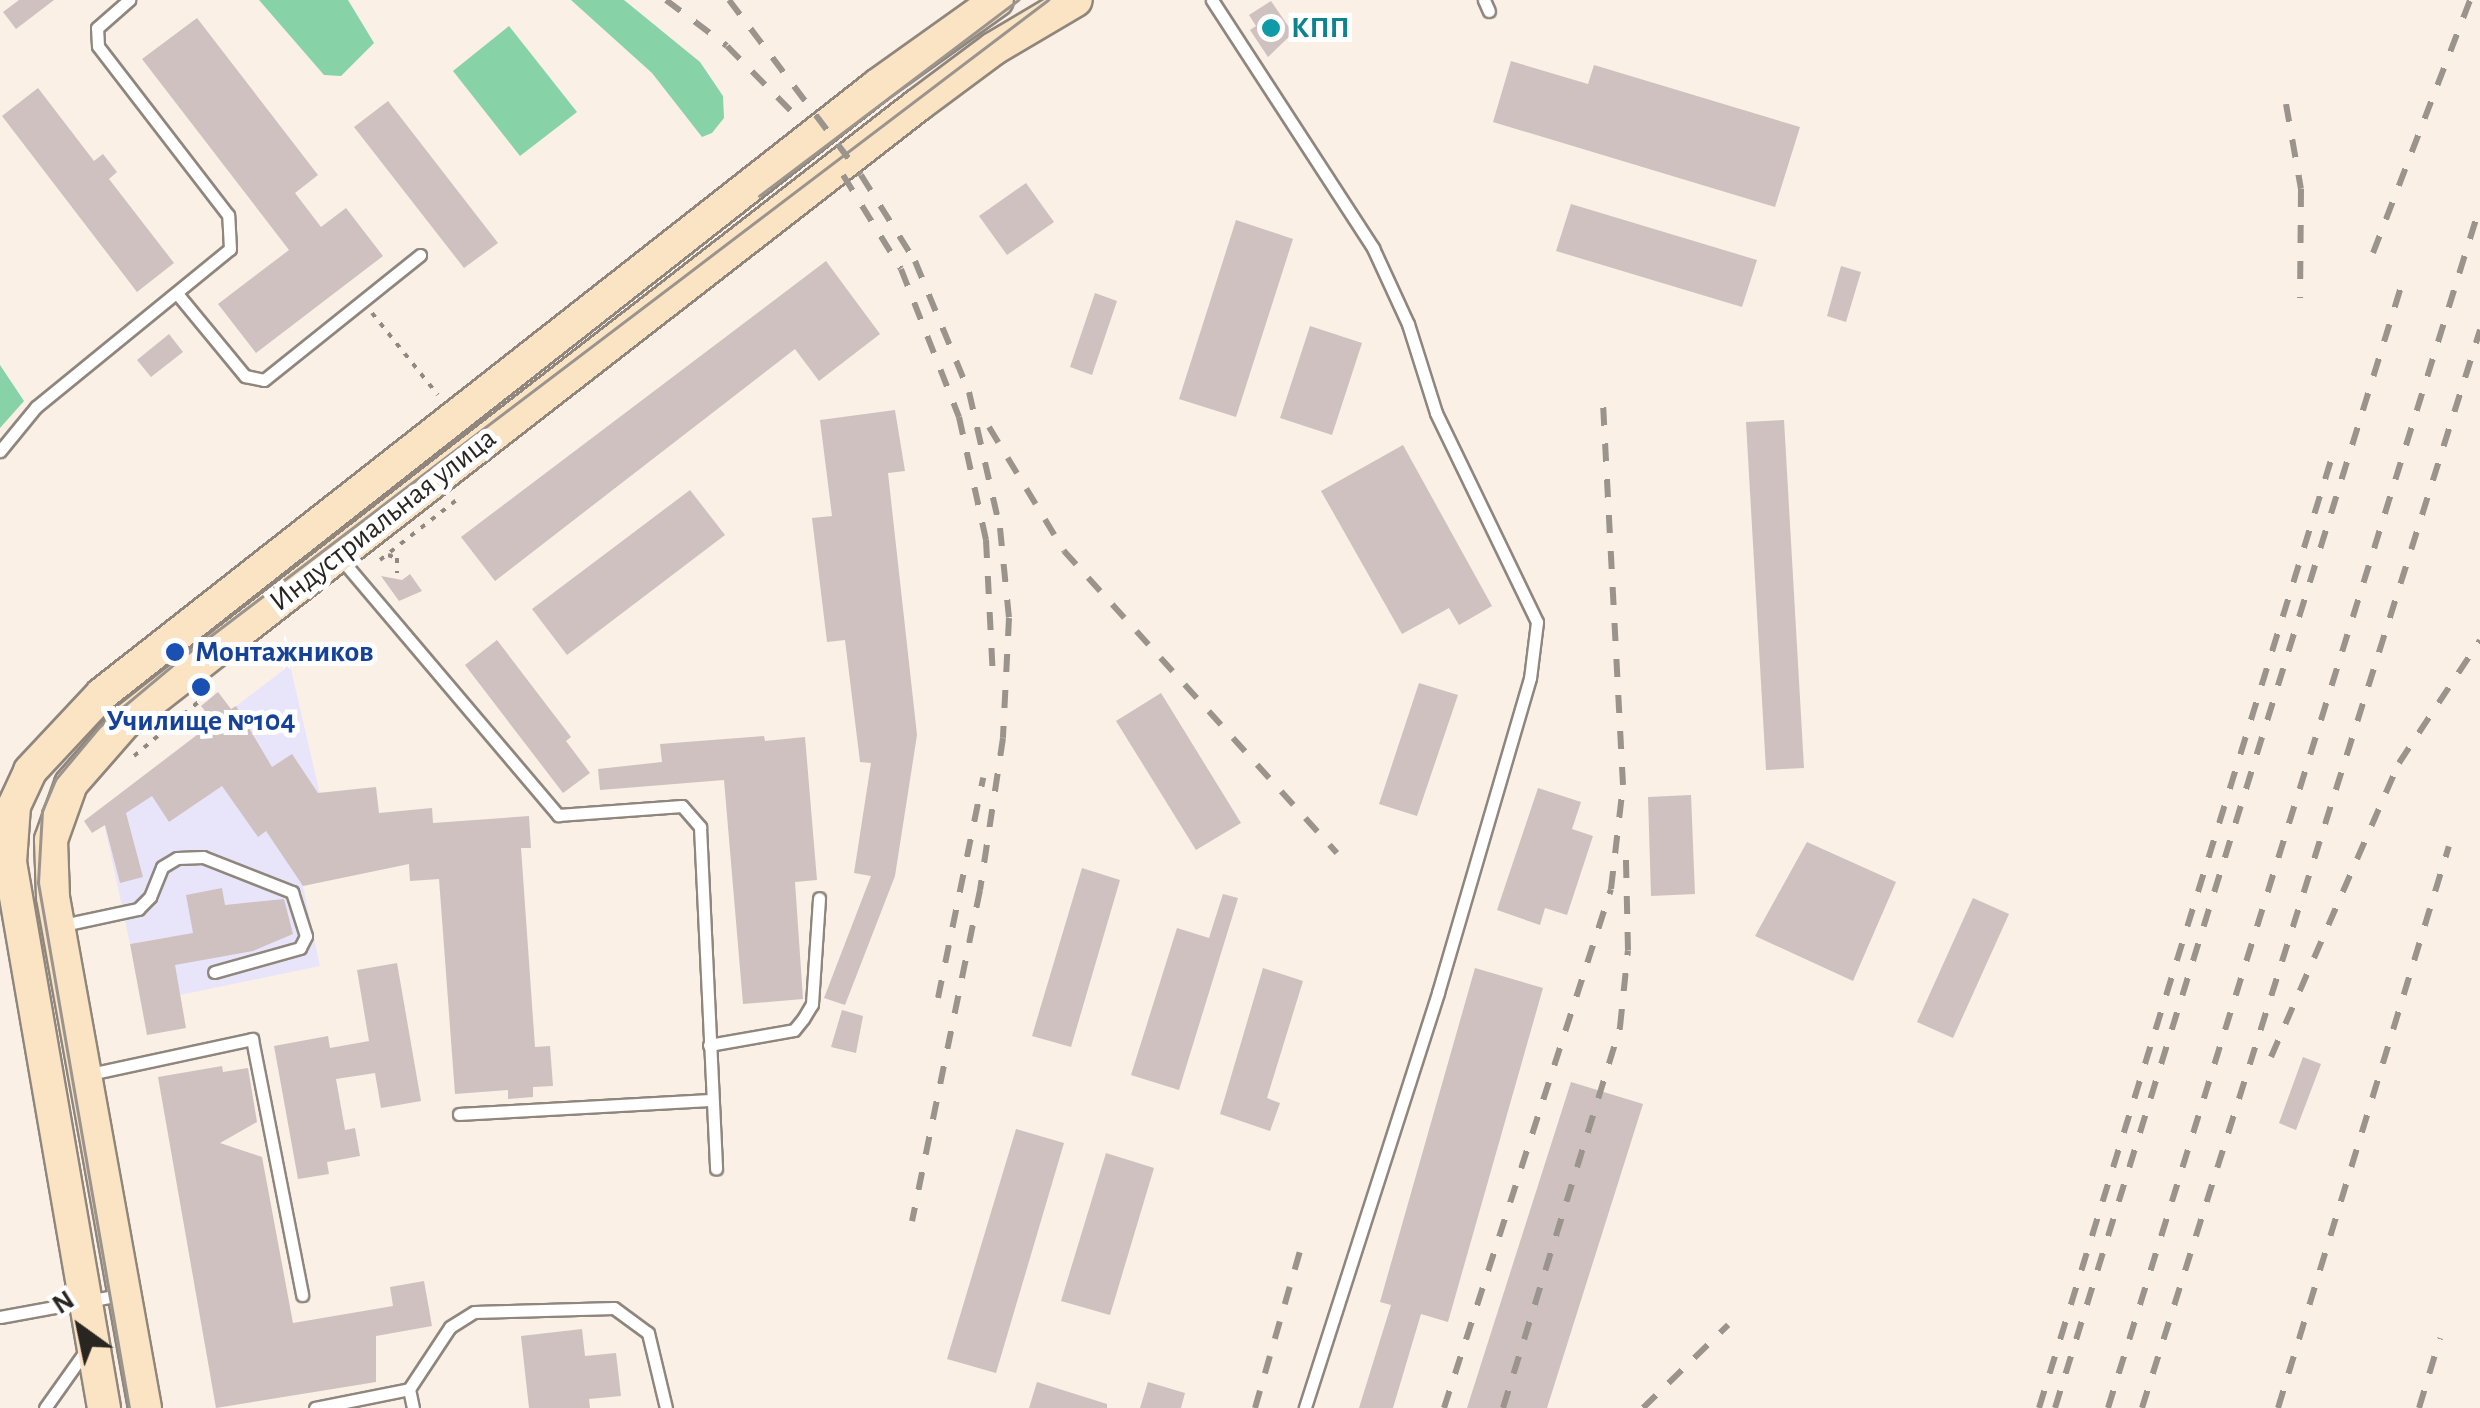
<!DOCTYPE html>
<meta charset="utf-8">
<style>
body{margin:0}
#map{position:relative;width:2480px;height:1408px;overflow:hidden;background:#faf0e6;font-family:"Alegreya Sans",sans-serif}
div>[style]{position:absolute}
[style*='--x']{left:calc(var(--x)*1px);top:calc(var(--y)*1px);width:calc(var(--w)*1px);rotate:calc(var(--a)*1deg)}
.commercial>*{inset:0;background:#e8e5fb}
.green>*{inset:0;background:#87d2a7}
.building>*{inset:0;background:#cfc1bf}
.path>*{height:4px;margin-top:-2px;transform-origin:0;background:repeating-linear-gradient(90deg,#8f8982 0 5px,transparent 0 13px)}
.roads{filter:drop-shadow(2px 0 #8f867d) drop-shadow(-2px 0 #8f867d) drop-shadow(0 2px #8f867d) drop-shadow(0 -2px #8f867d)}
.lane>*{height:11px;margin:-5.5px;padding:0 5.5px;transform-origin:5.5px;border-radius:5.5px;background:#fff}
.secondary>*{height:32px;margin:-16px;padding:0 16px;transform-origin:16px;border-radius:16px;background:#fbe4c4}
.tram>*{height:2.5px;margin:-1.25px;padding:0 1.25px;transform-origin:1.25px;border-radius:1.25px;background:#9b948d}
.rail>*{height:6px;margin-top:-3px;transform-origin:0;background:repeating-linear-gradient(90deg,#9b948d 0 18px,transparent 0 36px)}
.dots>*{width:28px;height:28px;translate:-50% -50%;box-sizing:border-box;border:5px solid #fff;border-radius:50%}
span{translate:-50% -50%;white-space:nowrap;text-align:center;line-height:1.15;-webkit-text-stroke:10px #fff;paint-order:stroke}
.culture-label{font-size:30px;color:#0d838f;font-weight:700}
.left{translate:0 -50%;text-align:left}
.street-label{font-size:30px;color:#292622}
.transit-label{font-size:30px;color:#164399;font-weight:700}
.north{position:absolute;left:30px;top:1278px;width:100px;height:100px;-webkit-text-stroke:8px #fff;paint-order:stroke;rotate:327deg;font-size:28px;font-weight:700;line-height:40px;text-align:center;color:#292622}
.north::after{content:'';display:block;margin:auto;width:35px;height:45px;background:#292622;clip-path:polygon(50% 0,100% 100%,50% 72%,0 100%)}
</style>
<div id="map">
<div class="commercial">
<div style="clip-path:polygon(290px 665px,319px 790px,334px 812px,303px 886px,320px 966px,180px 995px,169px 937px,130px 944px,101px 809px)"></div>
</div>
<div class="green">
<div style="clip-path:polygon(259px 0,348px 0,374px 43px,341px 76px,324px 75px)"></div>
<div style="clip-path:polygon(571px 0,624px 0,700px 62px,723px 96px,724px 118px,712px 133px,702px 137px,652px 73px)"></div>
<div style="clip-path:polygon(509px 26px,577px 112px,520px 156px,453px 71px)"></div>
<div style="clip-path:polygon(0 365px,24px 401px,0 428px)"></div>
</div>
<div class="building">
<div style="clip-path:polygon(19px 0,54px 0,16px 29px,3px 12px)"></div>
<div style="clip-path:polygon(1271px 1px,1293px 33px,1268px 57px,1250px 30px,1256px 26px,1249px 15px)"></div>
<div style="clip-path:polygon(197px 18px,318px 175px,295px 193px,321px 227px,346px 208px,383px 256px,256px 353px,218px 304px,289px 250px,142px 59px)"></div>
<div style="clip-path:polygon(1511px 61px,1588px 84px,1594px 65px,1800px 127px,1775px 207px,1493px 122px)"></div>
<div style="clip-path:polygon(38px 88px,94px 161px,103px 154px,117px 172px,109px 179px,174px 263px,137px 292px,2px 116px)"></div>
<div style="clip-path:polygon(388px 101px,498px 243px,464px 268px,354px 127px)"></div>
<div style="clip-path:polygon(1026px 183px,1054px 222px,1007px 255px,979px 216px)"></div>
<div style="clip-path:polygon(1571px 204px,1757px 260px,1742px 307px,1556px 251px)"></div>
<div style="clip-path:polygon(1236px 220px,1293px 239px,1236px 417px,1179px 399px)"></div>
<div style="clip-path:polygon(826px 261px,880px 334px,819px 381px,795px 349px,495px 581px,461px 537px)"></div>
<div style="clip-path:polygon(1841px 266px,1861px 272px,1846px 322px,1827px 316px)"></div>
<div style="clip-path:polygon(1095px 293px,1117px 301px,1092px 375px,1070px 367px)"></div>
<div style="clip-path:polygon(1310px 326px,1362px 343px,1332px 435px,1280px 418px)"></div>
<div style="clip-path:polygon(169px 334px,183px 352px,151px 377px,137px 360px)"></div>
<div style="clip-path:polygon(895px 410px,905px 471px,888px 473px,917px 735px,895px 876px,845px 1005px,824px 998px,871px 876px,854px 873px,871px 763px,860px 762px,845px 640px,827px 642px,812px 518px,832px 516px,820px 420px)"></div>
<div style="clip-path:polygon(1784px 420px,1804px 768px,1766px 770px,1746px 422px)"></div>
<div style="clip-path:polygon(1403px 445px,1492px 606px,1459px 625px,1449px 608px,1402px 634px,1321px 491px)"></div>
<div style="clip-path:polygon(690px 490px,725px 535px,567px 655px,532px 609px)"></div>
<div style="clip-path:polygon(410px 574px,422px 591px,399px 601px,381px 576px,402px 580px)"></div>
<div style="clip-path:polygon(497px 640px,571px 737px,566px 741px,590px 773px,563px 793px,465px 665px)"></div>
<div style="clip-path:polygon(1419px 683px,1458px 695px,1417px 816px,1379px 804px)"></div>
<div style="clip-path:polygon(218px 692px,231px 709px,236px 706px,272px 767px,292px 754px,318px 793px,376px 787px,379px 813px,432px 808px,433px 823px,529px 816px,531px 848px,521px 848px,535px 1047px,550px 1046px,553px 1086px,533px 1087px,533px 1097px,508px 1099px,508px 1090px,455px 1094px,439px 879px,410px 881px,409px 864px,303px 886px,266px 831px,258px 837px,222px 786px,169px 822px,152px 796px,126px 813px,143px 877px,120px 883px,105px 825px,92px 833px,84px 821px,214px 722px,201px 706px)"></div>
<div style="clip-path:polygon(1161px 693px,1241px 823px,1196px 850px,1116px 721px)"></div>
<div style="clip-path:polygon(764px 736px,765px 741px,805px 737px,817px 880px,795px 882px,803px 999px,743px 1004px,724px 780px,600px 790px,598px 769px,662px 762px,660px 744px)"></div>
<div style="clip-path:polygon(1538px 788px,1581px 802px,1572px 829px,1593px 836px,1567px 915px,1545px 908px,1540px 925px,1497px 910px)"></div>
<div style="clip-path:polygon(1691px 795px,1695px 894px,1651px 896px,1648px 797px)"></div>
<div style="clip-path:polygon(1807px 842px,1896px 882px,1853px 981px,1755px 936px)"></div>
<div style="clip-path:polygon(1082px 868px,1120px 880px,1071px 1047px,1032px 1036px)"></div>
<div style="clip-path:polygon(222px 888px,225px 905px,284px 899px,293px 934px,253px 951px,175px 965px,186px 1028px,147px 1035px,130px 944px,193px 933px,186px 895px)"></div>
<div style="clip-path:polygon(1223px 894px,1238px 898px,1179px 1090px,1131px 1075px,1177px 928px,1209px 938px)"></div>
<div style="clip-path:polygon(1973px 898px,2009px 914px,1953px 1038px,1917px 1022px)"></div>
<div style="clip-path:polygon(397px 963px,421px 1101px,381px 1108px,375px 1073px,336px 1079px,345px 1130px,355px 1128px,360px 1156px,327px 1162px,329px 1174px,298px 1179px,274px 1046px,328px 1036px,330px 1048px,369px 1041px,357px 970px)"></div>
<div style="clip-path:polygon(1263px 968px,1303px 981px,1267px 1098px,1280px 1103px,1270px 1131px,1220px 1114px)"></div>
<div style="clip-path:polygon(1475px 968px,1543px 988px,1448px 1322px,1421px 1314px,1393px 1408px,1359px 1408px,1391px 1305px,1380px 1302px)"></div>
<div style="clip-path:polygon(842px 1010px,863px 1016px,856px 1053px,831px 1047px)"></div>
<div style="clip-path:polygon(2303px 1057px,2321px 1064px,2296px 1130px,2279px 1123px)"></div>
<div style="clip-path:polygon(222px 1066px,223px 1072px,248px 1068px,257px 1122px,220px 1143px,262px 1157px,293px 1323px,393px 1306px,390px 1287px,424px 1281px,432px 1326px,376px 1336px,376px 1382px,216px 1408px,158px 1077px)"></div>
<div style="clip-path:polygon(1571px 1082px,1643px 1104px,1547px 1408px,1467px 1408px)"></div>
<div style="clip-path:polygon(1016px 1129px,1064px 1143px,996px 1373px,947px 1359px)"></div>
<div style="clip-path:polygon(1106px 1153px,1154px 1168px,1110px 1315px,1061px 1301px)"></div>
<div style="clip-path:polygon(582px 1329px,585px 1356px,616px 1353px,621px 1396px,589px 1399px,590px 1408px,529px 1408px,521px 1336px)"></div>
<div style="clip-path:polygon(1037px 1382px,1107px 1404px,1107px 1408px,1029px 1408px)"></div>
<div style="clip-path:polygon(1148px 1382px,1185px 1393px,1181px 1408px,1140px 1408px)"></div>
</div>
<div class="path">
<div style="--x:372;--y:313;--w:105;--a:51.2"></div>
<div style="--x:388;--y:555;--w:9;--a:18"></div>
<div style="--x:397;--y:558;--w:15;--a:90"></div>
<div style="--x:380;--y:560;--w:100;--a:-38.1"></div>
<div style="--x:134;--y:756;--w:90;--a:-40"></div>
</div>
<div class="roads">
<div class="lane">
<div style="--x:1212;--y:0;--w:296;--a:57"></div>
<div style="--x:1373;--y:248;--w:84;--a:65.3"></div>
<div style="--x:1408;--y:324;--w:93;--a:72.5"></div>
<div style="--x:1436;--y:413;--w:232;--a:64.2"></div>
<div style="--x:1537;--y:622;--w:56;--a:97.1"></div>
<div style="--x:1530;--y:678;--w:328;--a:106.3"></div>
<div style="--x:1438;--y:993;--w:436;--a:107.8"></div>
<div style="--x:1484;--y:0;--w:12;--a:66"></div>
<div style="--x:179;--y:296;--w:104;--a:50.5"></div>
<div style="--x:245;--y:376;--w:19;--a:12"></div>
<div style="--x:264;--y:380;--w:200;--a:-38.7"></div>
<div style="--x:0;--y:451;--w:57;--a:-50.7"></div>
<div style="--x:36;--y:407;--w:250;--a:-39.2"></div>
<div style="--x:230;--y:249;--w:34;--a:-93"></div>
<div style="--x:228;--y:215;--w:213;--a:-127.6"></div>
<div style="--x:98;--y:46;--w:18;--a:-93"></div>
<div style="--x:97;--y:28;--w:43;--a:-41.2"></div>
<div style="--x:341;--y:559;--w:336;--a:49.7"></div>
<div style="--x:558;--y:815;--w:124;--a:-4.2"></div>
<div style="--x:682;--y:806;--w:28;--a:49"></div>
<div style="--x:700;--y:827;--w:342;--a:87.3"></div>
<div style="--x:63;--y:925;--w:77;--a:-12"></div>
<div style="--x:138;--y:909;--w:17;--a:-45"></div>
<div style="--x:150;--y:897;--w:32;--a:-68"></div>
<div style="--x:162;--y:867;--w:17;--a:-31"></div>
<div style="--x:177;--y:858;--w:26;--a:-2"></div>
<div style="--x:203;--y:857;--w:96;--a:21.5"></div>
<div style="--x:292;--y:892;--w:46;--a:72.3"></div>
<div style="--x:306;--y:936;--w:13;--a:117"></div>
<div style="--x:300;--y:948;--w:89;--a:164.4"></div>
<div style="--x:709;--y:1045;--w:86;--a:-10"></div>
<div style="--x:794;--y:1030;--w:14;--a:-51"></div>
<div style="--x:803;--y:1019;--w:17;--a:-59"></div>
<div style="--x:812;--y:1004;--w:106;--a:-86.2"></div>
<div style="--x:90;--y:1074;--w:166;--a:-12.2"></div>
<div style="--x:252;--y:1039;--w:261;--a:78.9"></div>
<div style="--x:459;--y:1114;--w:250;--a:-3.2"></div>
<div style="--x:0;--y:1317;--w:122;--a:-10.4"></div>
<div style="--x:409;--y:1389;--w:19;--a:78"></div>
<div style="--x:45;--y:1408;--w:71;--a:-54.7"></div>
<div style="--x:315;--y:1408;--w:96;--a:-11.4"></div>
<div style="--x:409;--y:1389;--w:74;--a:-56.5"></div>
<div style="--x:450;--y:1327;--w:28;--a:-32"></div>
<div style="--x:474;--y:1312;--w:140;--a:-1.6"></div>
<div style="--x:614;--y:1308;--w:42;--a:36.3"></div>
<div style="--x:648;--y:1333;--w:77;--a:76.5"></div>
</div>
<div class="secondary">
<div style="--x:104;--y:1408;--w:554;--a:-99.77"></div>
<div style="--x:10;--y:862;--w:56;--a:-85.9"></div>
<div style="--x:14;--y:806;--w:38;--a:-65"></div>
<div style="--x:30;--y:771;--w:105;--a:-46.9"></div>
<div style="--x:102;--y:694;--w:986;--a:-38.12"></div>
<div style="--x:878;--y:85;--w:146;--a:-35.5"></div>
<div style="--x:145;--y:1408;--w:519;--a:-100.21"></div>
<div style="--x:53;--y:897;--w:57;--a:-92"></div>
<div style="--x:51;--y:840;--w:59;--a:-70.3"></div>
<div style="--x:71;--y:784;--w:85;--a:-48.8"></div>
<div style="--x:127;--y:720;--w:130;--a:-38.1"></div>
<div style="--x:229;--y:640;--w:872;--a:-37.83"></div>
<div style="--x:918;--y:105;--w:94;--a:-36.7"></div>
<div style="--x:993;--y:49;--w:96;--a:-30.6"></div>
</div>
</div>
<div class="tram">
<div style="--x:759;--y:196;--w:325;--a:-37.1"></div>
<div style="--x:129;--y:1408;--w:533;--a:-99.83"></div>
<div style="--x:38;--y:883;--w:72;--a:-86.8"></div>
<div style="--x:42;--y:811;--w:34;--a:-67"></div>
<div style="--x:55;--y:780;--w:70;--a:-50.2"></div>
<div style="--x:100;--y:726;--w:104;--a:-39.9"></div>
<div style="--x:180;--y:659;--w:1090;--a:-37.21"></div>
</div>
<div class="rail">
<div style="--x:666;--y:0;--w:76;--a:37"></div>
<div style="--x:727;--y:46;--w:104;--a:45.4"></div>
<div style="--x:729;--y:0;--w:219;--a:53"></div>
<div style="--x:861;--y:175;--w:102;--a:57.9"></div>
<div style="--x:915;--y:261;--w:142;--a:67.6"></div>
<div style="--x:969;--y:392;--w:139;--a:77.2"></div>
<div style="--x:1000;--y:528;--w:90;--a:84.3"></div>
<div style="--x:1009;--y:618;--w:120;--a:92.9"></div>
<div style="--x:1003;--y:738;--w:154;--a:98.6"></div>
<div style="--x:980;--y:890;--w:338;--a:101.6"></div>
<div style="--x:2286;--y:104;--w:86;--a:80"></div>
<div style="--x:2301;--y:189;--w:109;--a:90.5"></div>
<div style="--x:843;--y:175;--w:110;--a:58.3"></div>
<div style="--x:901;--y:269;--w:159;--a:68.6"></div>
<div style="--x:959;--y:417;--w:126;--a:77.6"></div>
<div style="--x:986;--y:540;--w:139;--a:87.1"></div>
<div style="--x:2373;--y:253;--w:271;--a:-69"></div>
<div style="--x:989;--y:427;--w:145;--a:58.8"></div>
<div style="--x:1064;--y:551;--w:407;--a:47.9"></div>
<div style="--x:938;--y:998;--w:225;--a:-78.4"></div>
<div style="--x:2271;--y:1057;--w:321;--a:-66.5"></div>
<div style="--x:2399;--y:763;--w:147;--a:-56.6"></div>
<div style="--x:1255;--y:1408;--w:171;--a:-74"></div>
<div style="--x:1444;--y:1408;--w:545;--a:-72.16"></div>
<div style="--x:1611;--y:889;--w:105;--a:-83.4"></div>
<div style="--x:1623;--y:785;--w:379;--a:-93"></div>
<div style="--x:1503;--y:1408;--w:399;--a:-72.9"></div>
<div style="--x:1620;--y:1027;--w:77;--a:-84.1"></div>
<div style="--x:1628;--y:950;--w:91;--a:-91.3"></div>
<div style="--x:1643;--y:1408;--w:119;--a:-44.3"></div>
<div style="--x:2039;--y:1408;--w:1006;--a:-72.88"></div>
<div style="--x:2055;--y:1408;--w:1184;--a:-72.85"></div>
<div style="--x:2108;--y:1408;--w:1258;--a:-72.8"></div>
<div style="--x:2142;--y:1408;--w:1130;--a:-72.59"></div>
<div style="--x:2278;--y:1408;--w:587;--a:-73.08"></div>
<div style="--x:2419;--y:1408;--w:73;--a:-73.3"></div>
</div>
<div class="dots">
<div style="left:1271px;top:28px;background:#0f9aa8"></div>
<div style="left:175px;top:652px;background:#1a4fb4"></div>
<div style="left:201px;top:687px;background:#1a4fb4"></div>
</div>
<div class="culture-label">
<span class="left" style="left:1291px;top:28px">КПП</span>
</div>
<div class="street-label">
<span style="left:383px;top:520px;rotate:-38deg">Индустриальная улица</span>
</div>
<div class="transit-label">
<span class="left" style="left:195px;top:652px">Монтажников</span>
<span style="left:201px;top:721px">Училище №104</span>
</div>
<div class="north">N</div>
</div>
